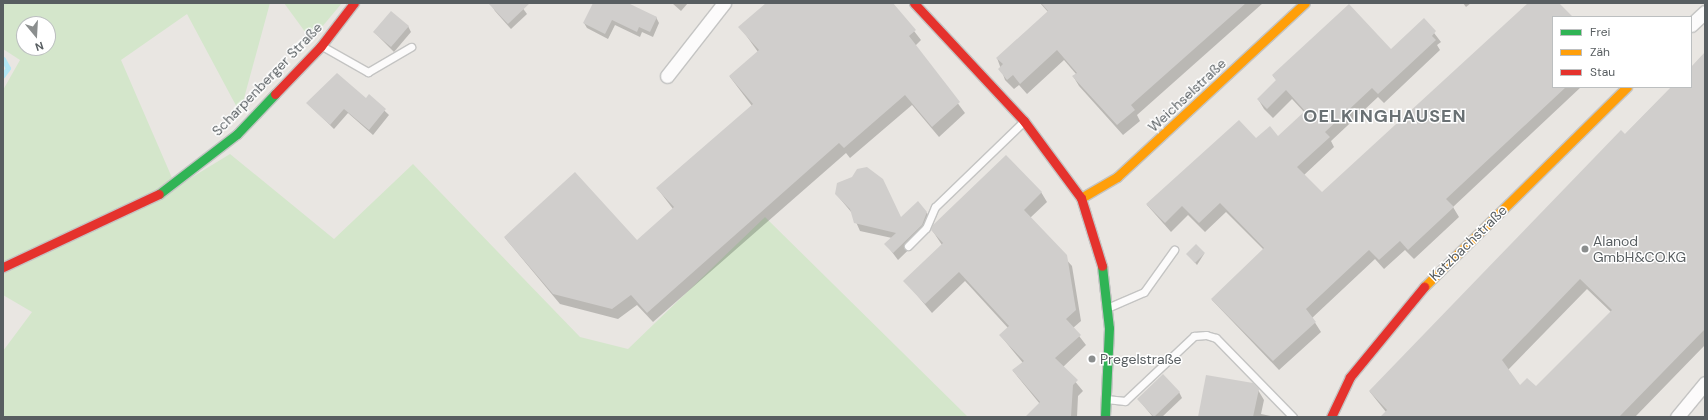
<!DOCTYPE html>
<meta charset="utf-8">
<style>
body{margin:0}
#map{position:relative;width:1708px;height:420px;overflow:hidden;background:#e9e6e2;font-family:"DM Sans",sans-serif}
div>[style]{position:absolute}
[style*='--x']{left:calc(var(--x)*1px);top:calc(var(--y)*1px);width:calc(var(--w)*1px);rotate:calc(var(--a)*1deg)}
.green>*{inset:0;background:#d4e6cb}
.shadow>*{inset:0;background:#0003}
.stream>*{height:5px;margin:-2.5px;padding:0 2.5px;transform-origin:2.5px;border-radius:2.5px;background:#b3e7f6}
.building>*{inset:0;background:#d0cecc}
.roads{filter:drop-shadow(1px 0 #c4c4c3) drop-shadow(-1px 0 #c4c4c3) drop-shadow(0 1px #c4c4c3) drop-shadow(0 -1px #c4c4c3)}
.lane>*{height:7px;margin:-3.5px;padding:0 3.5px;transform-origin:3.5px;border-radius:3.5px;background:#fcfbfb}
.street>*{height:13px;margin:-6.5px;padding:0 6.5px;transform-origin:6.5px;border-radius:6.5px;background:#fcfbfb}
.fast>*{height:9px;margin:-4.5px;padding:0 4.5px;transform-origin:4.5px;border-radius:4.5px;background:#30b455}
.slow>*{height:9px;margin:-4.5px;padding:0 4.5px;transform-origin:4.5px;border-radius:4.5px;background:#ff9f0a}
.jam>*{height:9px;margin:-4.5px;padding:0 4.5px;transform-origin:4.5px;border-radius:4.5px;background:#e5322d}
.dots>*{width:11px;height:11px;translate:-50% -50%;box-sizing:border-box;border:2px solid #fff;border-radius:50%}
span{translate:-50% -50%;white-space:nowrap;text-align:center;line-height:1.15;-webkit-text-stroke:3px #fff;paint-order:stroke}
.street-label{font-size:14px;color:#585e61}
.poi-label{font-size:14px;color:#585e61}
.left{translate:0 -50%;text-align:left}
.district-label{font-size:18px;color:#697073;font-weight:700;letter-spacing:1px}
.frame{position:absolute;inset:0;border:4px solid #585e61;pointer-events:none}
.legend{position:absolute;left:1552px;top:16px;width:140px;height:72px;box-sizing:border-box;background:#fff;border:1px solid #bcbfc0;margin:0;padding:5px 7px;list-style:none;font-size:12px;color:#585e61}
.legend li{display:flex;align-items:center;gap:8px;height:20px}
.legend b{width:20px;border:1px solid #bcbfc0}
.north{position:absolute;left:16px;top:16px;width:40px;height:40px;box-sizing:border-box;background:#fff;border:1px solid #bcbfc0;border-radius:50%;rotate:162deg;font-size:11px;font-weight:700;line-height:16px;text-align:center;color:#585e61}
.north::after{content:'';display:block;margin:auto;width:14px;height:18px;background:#8b8e8e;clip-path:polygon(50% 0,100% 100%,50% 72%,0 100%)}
</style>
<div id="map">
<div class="green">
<div style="clip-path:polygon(evenodd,3px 3px,270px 3px,240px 113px,187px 14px,121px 60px,176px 187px,230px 154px,334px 239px,413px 164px,580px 337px,628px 349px,765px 217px,968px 417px,3px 417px,3px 351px,32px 312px,3px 295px,3px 90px,20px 60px,3px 49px,3px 3px,24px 24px,48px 24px,48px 48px,24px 48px,24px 24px)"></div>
<div style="clip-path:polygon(284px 3px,342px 3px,311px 40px)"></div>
</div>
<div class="shadow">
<div style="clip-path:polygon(495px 3px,519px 3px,527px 14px,511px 29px,495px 11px,492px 6px)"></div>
<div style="clip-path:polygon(594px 3px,624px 3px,656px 17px,659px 23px,653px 37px,642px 32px,640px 37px,615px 25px,608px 39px,587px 28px,584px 23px)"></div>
<div style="clip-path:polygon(672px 3px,688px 3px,681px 11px)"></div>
<div style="clip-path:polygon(767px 3px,892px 3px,921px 40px,915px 46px,965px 113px,939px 137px,912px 105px,850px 158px,846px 153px,653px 322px,637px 305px,618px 319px,560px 304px,505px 238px,637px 241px,673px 209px,657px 188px,752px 106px,730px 77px,758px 52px,740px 27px)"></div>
<div style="clip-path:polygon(1040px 3px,1263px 3px,1137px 115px,1140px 121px,1123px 135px,1079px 86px,1073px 76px,1076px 74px,1064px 60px,1027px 94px,1019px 85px,1014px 89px,1005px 80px,997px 58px,1048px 12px)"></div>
<div style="clip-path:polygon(1463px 3px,1471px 3px,1466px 7px)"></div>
<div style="clip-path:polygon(1529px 3px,1558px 3px,1571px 17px,1553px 17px,1553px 87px,1581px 87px,1453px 207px,1459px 217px,1414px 259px,1405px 250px,1384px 269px,1375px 259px,1312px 318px,1321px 332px,1279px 370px,1212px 300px,1264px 250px,1226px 212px,1205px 232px,1188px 215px,1171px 232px,1147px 205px,1256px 139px,1278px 137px,1305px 113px,1292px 99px,1273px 118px,1264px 109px,1258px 99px,1277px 81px,1273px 76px,1391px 51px,1424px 20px,1441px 42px,1437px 45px,1440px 50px,1384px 103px,1378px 97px,1331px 141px,1334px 147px,1304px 175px,1322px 194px)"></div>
<div style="clip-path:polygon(408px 26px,411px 32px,394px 52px,374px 32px)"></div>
<div style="clip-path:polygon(evenodd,1705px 53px,1705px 345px,1635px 417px,1381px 417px,1386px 412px,1370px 392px,1672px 87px,1691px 87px,1691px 68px,1705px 53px,1587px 289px,1611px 312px,1536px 388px,1520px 386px,1508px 370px,1587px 289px)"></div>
<div style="clip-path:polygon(369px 96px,389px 115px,373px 135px,348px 113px,334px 129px,307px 103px,366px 99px)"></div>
<div style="clip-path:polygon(1041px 192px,1047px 202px,1030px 218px,1072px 266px,1081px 321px,1073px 328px,1086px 345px,1063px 367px,1083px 391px,1078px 396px,1077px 417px,1027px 417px,1040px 404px,1013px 371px,1023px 363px,1000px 335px,1008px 328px,965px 281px,932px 313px,905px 281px,942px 245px,932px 230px)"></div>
<div style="clip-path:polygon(836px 194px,901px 218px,927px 213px,931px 220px,926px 233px,898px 260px,886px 244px,892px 238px,860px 231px,852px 213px)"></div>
<div style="clip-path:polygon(1204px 254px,1197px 265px,1189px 256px)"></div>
<div style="clip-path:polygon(1258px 390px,1264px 400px,1261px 414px,1276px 417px,1199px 417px)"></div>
<div style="clip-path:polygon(1179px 392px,1182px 398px,1162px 417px,1153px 417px,1138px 399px)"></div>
</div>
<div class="stream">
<div style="--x:3;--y:59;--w:10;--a:61"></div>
<div style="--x:8;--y:68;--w:9;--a:126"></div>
</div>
<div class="building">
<div style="clip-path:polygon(488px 3px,530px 3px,508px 24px)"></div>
<div style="clip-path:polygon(593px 3px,628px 3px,657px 17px,650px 32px,639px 27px,637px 32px,612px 20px,605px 34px,583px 23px)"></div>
<div style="clip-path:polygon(766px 3px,893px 3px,916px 30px,909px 36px,960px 102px,932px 127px,905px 95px,844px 148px,839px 143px,647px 313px,631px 295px,612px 309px,553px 294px,504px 237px,575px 172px,637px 240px,674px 207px,656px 188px,753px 104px,729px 76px,759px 50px,738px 27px)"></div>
<div style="clip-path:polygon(1041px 3px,1246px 3px,1131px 105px,1135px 110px,1117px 125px,1072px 76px,1077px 73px,1057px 50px,1020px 84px,1013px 75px,1007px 80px,998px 69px,1003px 64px,996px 58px,1048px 11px)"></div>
<div style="clip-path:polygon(1528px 3px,1559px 3px,1573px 17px,1553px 17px,1553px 87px,1566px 87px,1446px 199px,1454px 207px,1408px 250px,1400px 241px,1379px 260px,1369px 250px,1306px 309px,1316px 322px,1273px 361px,1211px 299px,1264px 248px,1220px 203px,1199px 223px,1182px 206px,1165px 223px,1146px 204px,1239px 120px,1256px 138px,1270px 126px,1278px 136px,1305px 111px,1286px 90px,1267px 109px,1257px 99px,1276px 80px,1272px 75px,1349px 4px,1391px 49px,1424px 18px,1436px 31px,1432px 36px,1436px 40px,1378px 94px,1372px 88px,1325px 132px,1330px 137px,1297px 167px,1322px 192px)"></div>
<div style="clip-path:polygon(391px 11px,409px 26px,391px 47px,373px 32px)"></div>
<div style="clip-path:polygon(evenodd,1705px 52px,1705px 329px,1619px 417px,1380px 417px,1387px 410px,1369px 391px,1621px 130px,1625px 134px,1671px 87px,1691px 87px,1691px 67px,1705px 52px,1580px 279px,1612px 310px,1536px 386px,1527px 378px,1520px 385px,1502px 360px,1580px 279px)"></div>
<div style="clip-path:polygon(337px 73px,366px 98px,369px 94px,386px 109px,369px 130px,344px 109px,330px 125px,306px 103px)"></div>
<div style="clip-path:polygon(1006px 155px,1042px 192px,1024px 210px,1067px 255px,1076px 310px,1066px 319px,1081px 335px,1055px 358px,1078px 380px,1073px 385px,1071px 417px,1025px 417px,1040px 402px,1012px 370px,1024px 361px,999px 335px,1009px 326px,959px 272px,925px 304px,903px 281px,943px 243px,931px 230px,933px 225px)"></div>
<div style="clip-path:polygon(867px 167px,883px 179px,901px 217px,918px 201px,927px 212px,922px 225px,893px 253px,884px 244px,896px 233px,854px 223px,850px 209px,835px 194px,837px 183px,852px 177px,857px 169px)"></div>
<div style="clip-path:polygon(1196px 244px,1205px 253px,1195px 263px,1186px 254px)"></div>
<div style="clip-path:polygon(1163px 374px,1180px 392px,1154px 417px,1137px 399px)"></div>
<div style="clip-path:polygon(1206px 375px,1253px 383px,1259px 389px,1253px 417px,1198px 417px)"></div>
</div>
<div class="roads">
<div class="lane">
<div style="--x:322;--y:46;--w:53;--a:29.5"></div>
<div style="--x:368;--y:72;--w:50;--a:-30.2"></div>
<div style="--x:908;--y:246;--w:25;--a:-45"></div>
<div style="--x:926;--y:228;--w:23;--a:-67"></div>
<div style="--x:935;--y:207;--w:124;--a:-44"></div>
<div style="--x:1107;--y:308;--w:40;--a:-23.4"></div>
<div style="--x:1144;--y:292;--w:52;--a:-54.5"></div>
<div style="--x:1106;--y:399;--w:19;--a:6"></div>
<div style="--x:1125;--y:401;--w:95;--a:-43.3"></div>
<div style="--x:1194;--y:336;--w:12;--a:-5"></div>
<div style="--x:1206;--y:335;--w:10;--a:17"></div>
<div style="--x:1216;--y:338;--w:110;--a:45.7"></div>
</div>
<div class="street">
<div style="--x:1691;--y:25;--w:19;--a:-43"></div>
<div style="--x:667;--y:76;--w:93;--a:-52"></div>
<div style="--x:1677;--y:417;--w:44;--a:-50.5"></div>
</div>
<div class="fast">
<div style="--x:159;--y:194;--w:98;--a:-37.6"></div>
<div style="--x:237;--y:134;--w:55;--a:-46.5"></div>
<div style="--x:1102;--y:266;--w:62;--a:83.6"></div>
<div style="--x:1109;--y:328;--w:89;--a:92.6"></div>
</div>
<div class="slow">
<div style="--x:1081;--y:198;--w:42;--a:-30.3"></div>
<div style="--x:1117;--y:177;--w:256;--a:-42.8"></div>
<div style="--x:1424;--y:287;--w:285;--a:-44.6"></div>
</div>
<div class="jam">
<div style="--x:914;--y:3;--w:161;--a:47"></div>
<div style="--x:1024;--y:121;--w:96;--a:53.5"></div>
<div style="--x:1081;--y:198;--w:71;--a:72.8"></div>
<div style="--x:275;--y:94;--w:66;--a:-46.2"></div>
<div style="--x:321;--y:46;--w:54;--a:-52.5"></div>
<div style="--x:3;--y:267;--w:172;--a:-25.1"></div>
<div style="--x:1331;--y:417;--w:44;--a:-64.6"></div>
<div style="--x:1350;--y:377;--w:117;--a:-50.6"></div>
</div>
</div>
<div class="dots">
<div style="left:1585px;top:249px;background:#8b8e8e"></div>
<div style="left:1092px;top:359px;background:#8b8e8e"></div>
</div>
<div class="street-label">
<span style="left:267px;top:79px;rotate:-46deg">Scharpenberger Straße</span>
<span style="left:1187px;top:95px;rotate:-43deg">Weichselstraße</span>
<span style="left:1468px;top:243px;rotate:-44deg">Katzbachstraße</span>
</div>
<div class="poi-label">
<span class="left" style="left:1593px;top:249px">Alanod<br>GmbH&amp;CO.KG</span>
<span class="left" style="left:1100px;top:359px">Pregelstraße</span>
</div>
<div class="district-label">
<span style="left:1385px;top:116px">OELKINGHAUSEN</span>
</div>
<div class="frame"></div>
<ul class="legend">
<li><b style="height:5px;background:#30b455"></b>Frei</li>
<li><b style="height:5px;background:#ff9f0a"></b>Zäh</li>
<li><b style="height:5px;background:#e5322d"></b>Stau</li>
</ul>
<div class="north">N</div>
</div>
